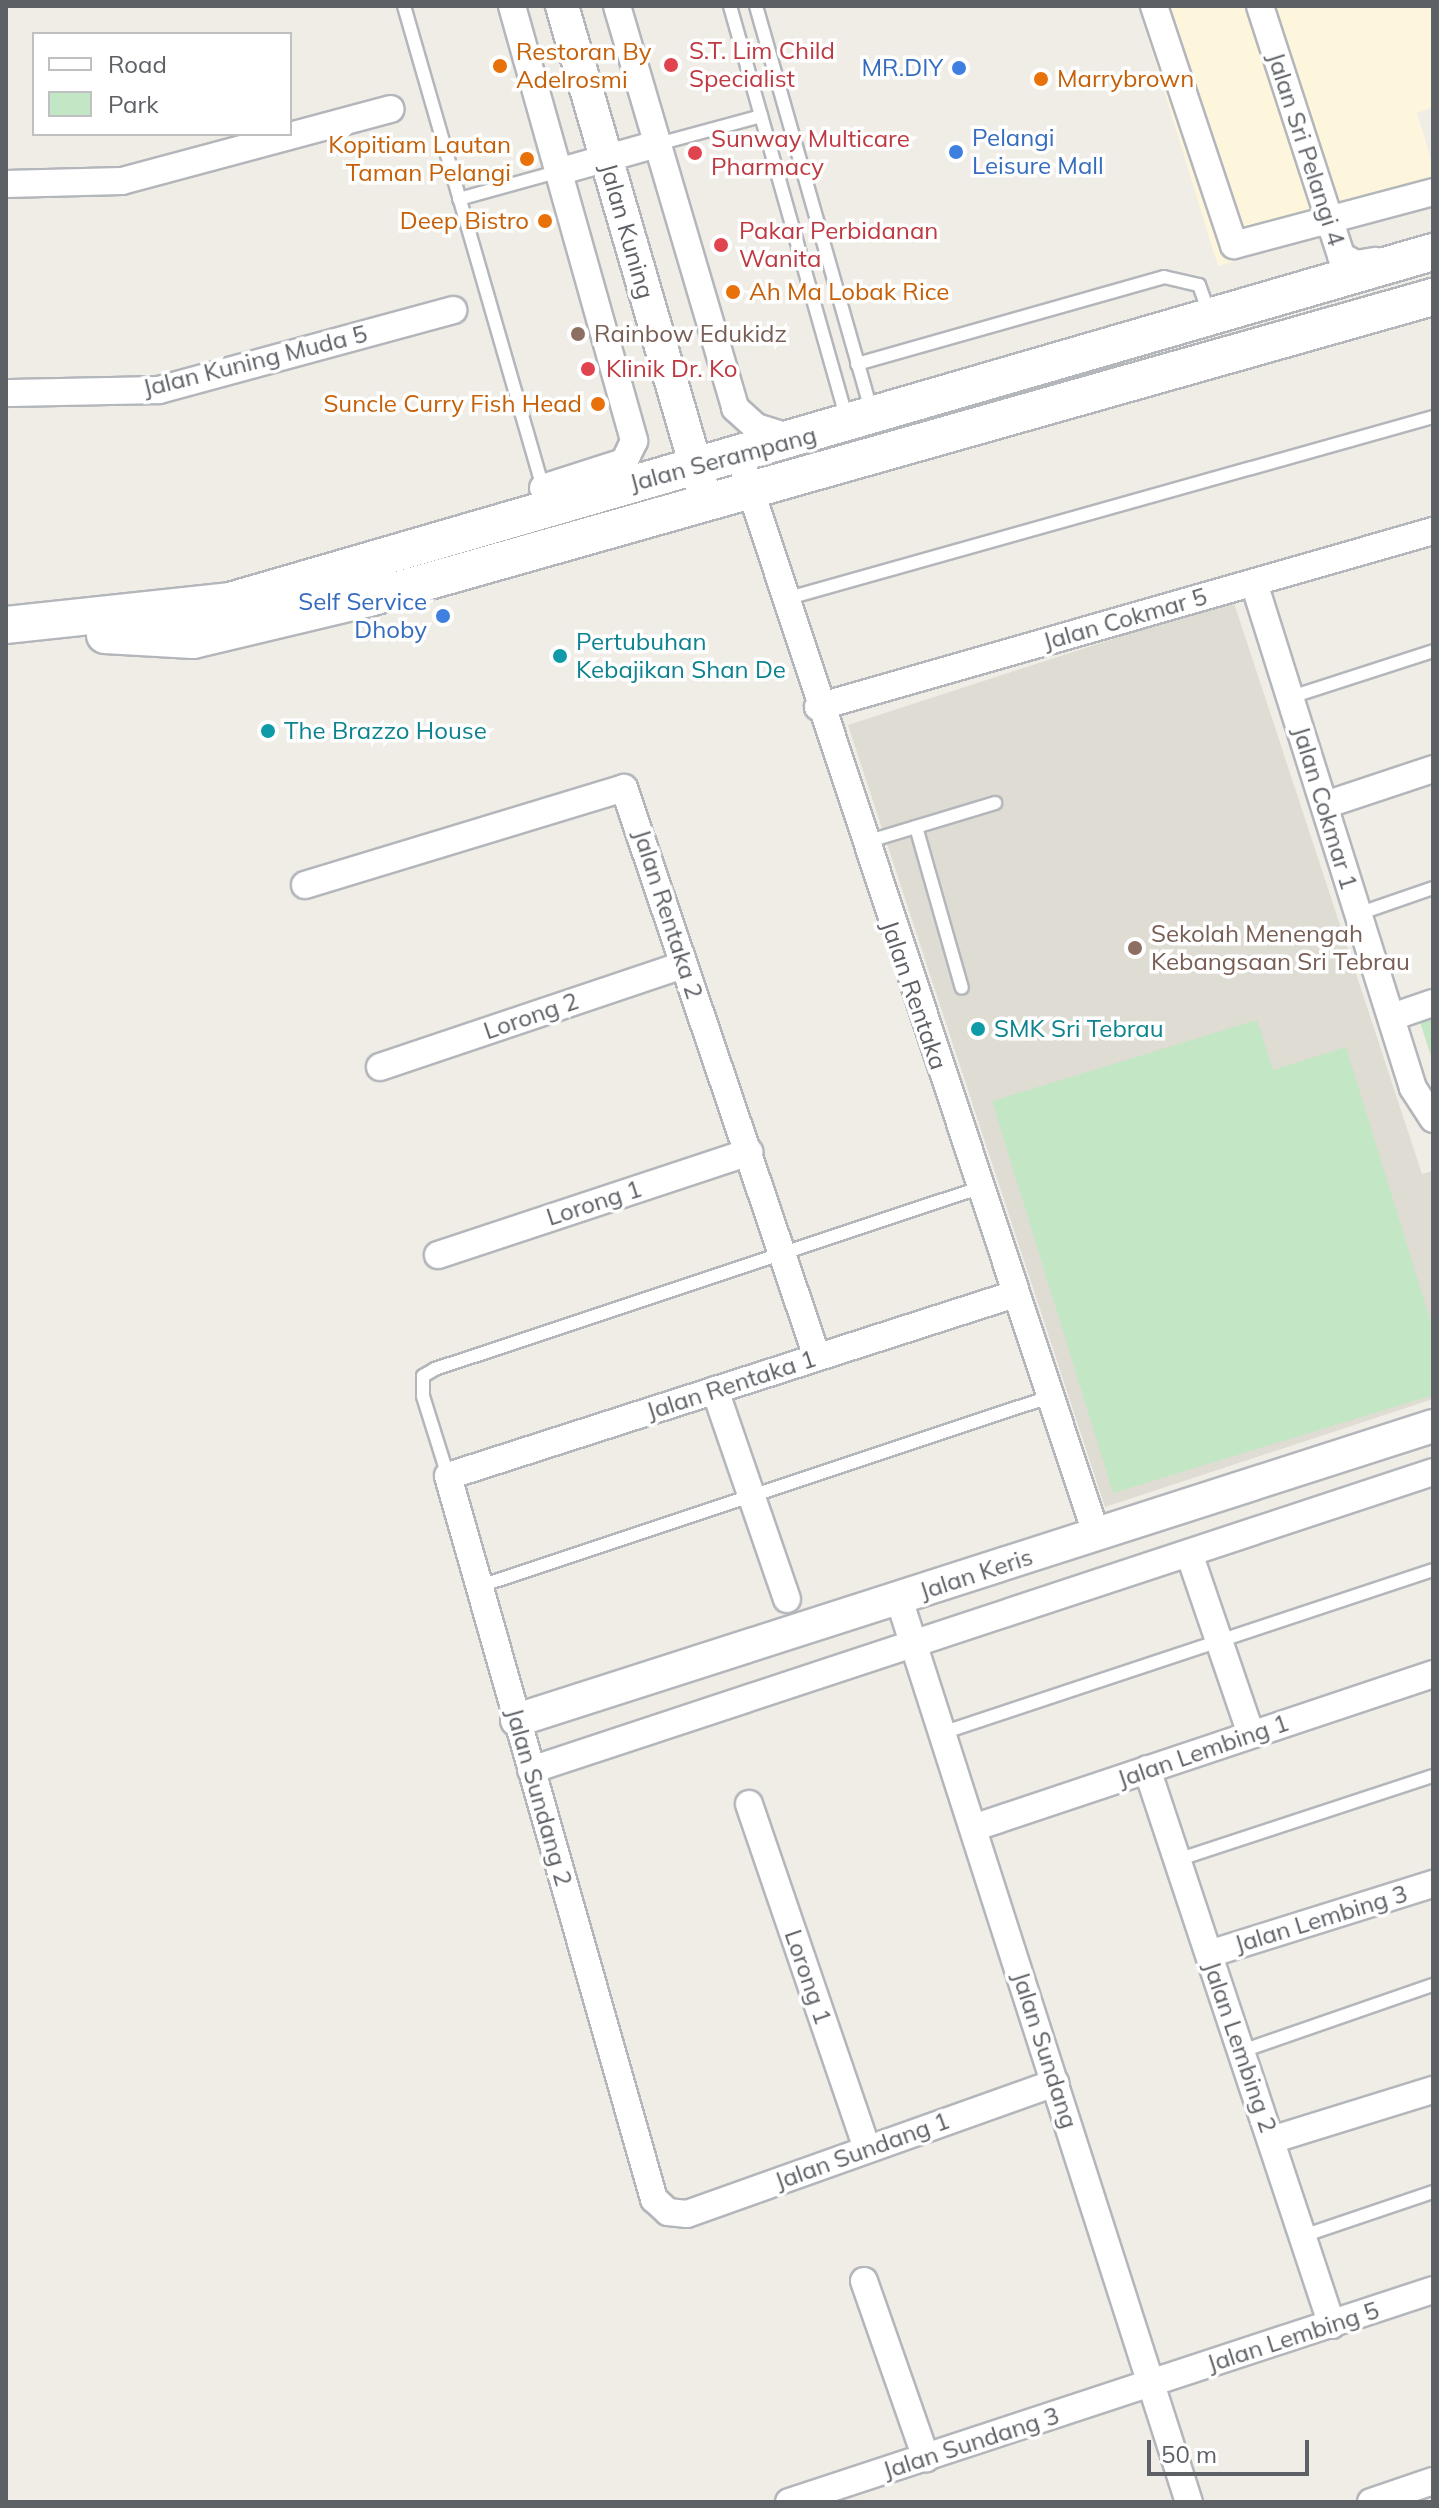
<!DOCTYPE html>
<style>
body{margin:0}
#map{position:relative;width:1439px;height:2508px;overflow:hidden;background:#efede6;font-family:Mulish,sans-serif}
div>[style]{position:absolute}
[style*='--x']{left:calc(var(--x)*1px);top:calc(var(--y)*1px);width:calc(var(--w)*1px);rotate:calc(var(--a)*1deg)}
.commercial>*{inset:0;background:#fdf6dd}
.education>*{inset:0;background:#dfdcd4}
.green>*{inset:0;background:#c3e6c4}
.roads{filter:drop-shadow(2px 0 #b3b6ba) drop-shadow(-2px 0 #b3b6ba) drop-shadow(0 2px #b3b6ba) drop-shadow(0 -2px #b3b6ba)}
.service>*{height:12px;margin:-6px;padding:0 6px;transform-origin:6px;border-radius:6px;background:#fff}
.minor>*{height:26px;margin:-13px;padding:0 13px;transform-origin:13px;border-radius:13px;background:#fff}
.tertiary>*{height:32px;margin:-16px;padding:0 16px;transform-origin:16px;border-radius:16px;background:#fff}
.secondary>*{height:36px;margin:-18px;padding:0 18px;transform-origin:18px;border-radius:18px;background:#fff}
.dots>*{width:22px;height:22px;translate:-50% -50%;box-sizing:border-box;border:4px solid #fff;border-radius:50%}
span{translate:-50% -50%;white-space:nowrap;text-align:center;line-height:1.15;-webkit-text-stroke:7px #fff;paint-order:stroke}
.health-label{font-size:24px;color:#be3a42}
.left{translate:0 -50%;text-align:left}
.food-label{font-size:24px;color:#c56008}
.right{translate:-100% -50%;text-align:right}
.shop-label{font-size:24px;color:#366cbe}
.street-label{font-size:24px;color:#5d6166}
.education-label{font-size:24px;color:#785e54}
.culture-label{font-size:24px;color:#0d838f}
.frame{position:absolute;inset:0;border:8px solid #5d6166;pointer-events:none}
.legend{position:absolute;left:32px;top:32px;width:260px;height:104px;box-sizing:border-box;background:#fff;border:2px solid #bec0c2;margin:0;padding:10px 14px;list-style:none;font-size:24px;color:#5d6166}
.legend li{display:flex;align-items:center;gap:16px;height:40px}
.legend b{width:40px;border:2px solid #bec0c2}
.scale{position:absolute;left:1147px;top:2440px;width:162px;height:36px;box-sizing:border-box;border:4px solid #5d6166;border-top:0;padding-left:10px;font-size:24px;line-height:28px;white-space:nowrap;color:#5d6166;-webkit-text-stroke:6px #fff;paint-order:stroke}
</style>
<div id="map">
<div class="commercial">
<div style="clip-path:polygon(1138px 6px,1433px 6px,1433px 107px,1417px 113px,1433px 166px,1433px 201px,1218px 266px)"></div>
</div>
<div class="education">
<div style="clip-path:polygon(1233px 600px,1422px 1174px,1433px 1171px,1433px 1399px,1105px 1507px,848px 725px)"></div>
</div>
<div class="green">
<div style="clip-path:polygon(1433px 998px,1433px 1062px,1414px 1004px)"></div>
<div style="clip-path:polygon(1257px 1020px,1273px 1070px,1346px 1047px,1433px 1329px,1433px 1395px,1113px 1493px,992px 1101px)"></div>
</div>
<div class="roads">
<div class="service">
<div style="--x:404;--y:6;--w:502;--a:73.91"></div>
<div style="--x:730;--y:6;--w:429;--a:74.2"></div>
<div style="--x:756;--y:6;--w:421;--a:74.1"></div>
<div style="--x:658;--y:144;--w:107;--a:-15.2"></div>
<div style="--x:459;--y:199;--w:105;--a:-15.5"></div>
<div style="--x:857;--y:364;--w:319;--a:-15.8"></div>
<div style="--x:1164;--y:277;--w:36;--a:13"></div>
<div style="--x:1199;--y:285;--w:30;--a:70"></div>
<div style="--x:785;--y:599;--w:673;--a:-15.69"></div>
<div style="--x:1291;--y:697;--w:149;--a:-17.9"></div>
<div style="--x:916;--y:827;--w:167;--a:74.1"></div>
<div style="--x:866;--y:842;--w:135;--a:-16.8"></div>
<div style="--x:1358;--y:914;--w:79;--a:-19.1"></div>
<div style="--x:448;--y:1476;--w:84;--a:-107.4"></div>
<div style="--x:423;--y:1396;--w:20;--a:-90"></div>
<div style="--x:423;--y:1376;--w:14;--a:-30"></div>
<div style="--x:435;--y:1369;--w:573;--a:-18.4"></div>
<div style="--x:480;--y:1586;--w:600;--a:-18.37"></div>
<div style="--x:942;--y:1733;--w:517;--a:-18.36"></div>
<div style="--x:1177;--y:1860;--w:269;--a:-18.2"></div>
<div style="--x:1242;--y:2051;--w:202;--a:-19.1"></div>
<div style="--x:1303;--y:2236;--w:137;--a:-18.7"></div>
</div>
<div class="minor">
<div style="--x:512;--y:6;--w:452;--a:74.3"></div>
<div style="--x:634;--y:441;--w:23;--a:115"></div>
<div style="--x:624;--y:462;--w:85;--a:162.2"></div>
<div style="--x:617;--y:6;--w:419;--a:73.6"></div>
<div style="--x:735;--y:408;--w:28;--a:42"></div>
<div style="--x:756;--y:427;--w:41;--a:17.1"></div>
<div style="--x:1154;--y:6;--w:252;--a:71.5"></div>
<div style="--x:1234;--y:245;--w:206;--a:-14.9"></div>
<div style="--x:1260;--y:6;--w:263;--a:72"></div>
<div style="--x:1341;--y:256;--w:17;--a:28"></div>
<div style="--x:1356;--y:264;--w:20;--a:-9"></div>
<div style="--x:561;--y:171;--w:101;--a:-15.6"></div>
<div style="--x:6;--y:184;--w:116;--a:-1.5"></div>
<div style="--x:122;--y:181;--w:278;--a:-15"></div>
<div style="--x:6;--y:393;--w:153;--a:-1.1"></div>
<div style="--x:159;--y:390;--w:305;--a:-15.2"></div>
<div style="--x:739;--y:455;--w:1137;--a:71.69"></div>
<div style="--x:1254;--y:583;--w:529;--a:72.52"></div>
<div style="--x:1413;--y:1088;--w:37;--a:57"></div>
<div style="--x:818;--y:707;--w:640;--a:-15.97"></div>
<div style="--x:1325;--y:805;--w:114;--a:-18.4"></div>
<div style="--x:305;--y:885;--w:333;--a:-16.9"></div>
<div style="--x:624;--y:788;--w:601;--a:71.26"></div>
<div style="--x:1392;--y:1017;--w:43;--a:-18.9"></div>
<div style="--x:380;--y:1067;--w:320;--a:-18.6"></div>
<div style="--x:438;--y:1255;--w:328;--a:-18.3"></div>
<div style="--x:1015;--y:1294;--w:595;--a:162.2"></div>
<div style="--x:448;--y:1476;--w:752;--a:74.1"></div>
<div style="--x:654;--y:2199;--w:19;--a:43"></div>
<div style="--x:668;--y:2212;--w:19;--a:6"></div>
<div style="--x:687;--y:2214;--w:391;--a:-19.6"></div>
<div style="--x:715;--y:1390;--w:221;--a:71"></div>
<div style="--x:1190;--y:1556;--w:188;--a:71.1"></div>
<div style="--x:899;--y:1599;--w:948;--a:72.2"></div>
<div style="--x:1147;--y:1769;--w:586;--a:71.6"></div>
<div style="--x:531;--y:1770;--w:950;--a:-18.28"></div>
<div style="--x:749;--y:1804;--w:365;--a:71.1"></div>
<div style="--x:973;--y:1828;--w:485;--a:-18.5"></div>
<div style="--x:1209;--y:1954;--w:235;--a:-17.4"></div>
<div style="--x:1271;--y:2140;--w:170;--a:-17.2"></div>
<div style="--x:864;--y:2281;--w:188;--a:70.7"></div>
<div style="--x:789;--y:2502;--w:678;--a:-18.22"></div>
<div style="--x:1371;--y:2502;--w:65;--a:-18.7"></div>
</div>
<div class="tertiary">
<div style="--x:562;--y:6;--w:505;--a:73.79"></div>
<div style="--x:517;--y:1720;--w:962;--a:-17.79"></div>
</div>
<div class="secondary">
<div style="--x:6;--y:625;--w:225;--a:-6.1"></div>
<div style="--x:230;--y:601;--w:1253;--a:-16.18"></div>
<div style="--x:105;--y:635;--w:88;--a:3.3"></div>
<div style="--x:193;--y:640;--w:181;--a:-13.4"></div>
<div style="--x:369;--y:598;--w:1106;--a:-15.8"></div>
</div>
</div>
<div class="dots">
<div style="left:671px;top:65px;background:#e0444e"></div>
<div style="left:500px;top:66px;background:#e8710a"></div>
<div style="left:959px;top:68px;background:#3f7fe0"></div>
<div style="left:1041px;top:79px;background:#e8710a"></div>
<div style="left:956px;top:152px;background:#3f7fe0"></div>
<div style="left:695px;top:153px;background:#e0444e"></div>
<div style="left:527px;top:159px;background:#e8710a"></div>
<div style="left:545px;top:221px;background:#e8710a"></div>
<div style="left:721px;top:245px;background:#e0444e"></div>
<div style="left:733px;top:292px;background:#e8710a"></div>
<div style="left:578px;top:334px;background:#8d6e63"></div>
<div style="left:588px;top:369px;background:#e0444e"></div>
<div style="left:598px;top:404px;background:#e8710a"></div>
<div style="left:443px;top:616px;background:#3f7fe0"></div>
<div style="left:560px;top:656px;background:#0f9aa8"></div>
<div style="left:268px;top:731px;background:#0f9aa8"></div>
<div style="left:1135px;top:948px;background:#8d6e63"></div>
<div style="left:978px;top:1029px;background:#0f9aa8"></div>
</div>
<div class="health-label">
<span class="left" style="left:689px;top:65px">S.T. Lim Child<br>Specialist</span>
<span class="left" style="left:711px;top:153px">Sunway Multicare<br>Pharmacy</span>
<span class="left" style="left:739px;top:245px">Pakar Perbidanan<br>Wanita</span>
<span class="left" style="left:606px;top:369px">Klinik Dr. Ko</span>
</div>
<div class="food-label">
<span class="left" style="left:516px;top:66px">Restoran By<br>Adelrosmi</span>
<span class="left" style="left:1057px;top:79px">Marrybrown</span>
<span class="right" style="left:511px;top:159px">Kopitiam Lautan<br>Taman Pelangi</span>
<span class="right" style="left:529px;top:221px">Deep Bistro</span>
<span class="left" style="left:749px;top:292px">Ah Ma Lobak Rice</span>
<span class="right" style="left:582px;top:404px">Suncle Curry Fish Head</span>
</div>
<div class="shop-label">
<span class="right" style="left:943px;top:68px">MR.DIY</span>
<span class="left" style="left:972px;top:152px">Pelangi<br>Leisure Mall</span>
<span class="right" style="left:427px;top:616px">Self Service<br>Dhoby</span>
</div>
<div class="street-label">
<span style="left:1306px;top:149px;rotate:72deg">Jalan Sri Pelangi 4</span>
<span style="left:627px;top:231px;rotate:74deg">Jalan Kuning</span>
<span style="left:255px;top:361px;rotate:-14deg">Jalan Kuning Muda 5</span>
<span style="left:723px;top:459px;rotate:-15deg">Jalan Serampang</span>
<span style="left:1125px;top:619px;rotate:-16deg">Jalan Cokmar 5</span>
<span style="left:1325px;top:808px;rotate:73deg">Jalan Cokmar 1</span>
<span style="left:668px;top:914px;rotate:72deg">Jalan Rentaka 2</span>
<span style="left:914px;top:995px;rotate:71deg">Jalan Rentaka</span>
<span style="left:531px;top:1016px;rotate:-19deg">Lorong 2</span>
<span style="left:594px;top:1203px;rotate:-18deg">Lorong 1</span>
<span style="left:731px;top:1385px;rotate:-18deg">Jalan Rentaka 1</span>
<span style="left:976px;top:1574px;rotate:-18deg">Jalan Keris</span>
<span style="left:1203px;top:1751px;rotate:-19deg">Jalan Lembing 1</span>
<span style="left:539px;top:1797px;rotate:74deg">Jalan Sundang 2</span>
<span style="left:1321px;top:1919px;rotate:-17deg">Jalan Lembing 3</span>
<span style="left:808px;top:1977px;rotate:71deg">Lorong 1</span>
<span style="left:1240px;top:2047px;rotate:71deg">Jalan Lembing 2</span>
<span style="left:1045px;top:2050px;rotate:72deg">Jalan Sundang</span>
<span style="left:862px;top:2151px;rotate:-20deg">Jalan Sundang 1</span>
<span style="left:1293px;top:2337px;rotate:-18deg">Jalan Lembing 5</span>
<span style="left:971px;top:2443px;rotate:-18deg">Jalan Sundang 3</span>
</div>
<div class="education-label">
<span class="left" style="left:594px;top:334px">Rainbow Edukidz</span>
<span class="left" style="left:1151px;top:948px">Sekolah Menengah<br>Kebangsaan Sri Tebrau</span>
</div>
<div class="culture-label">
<span class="left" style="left:576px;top:656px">Pertubuhan<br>Kebajikan Shan De</span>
<span class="left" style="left:284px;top:731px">The Brazzo House</span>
<span class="left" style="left:994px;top:1029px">SMK Sri Tebrau</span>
</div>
<div class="frame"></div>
<ul class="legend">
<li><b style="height:10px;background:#fff"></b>Road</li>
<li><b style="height:22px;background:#c3e6c4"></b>Park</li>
</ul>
<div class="scale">50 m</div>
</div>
